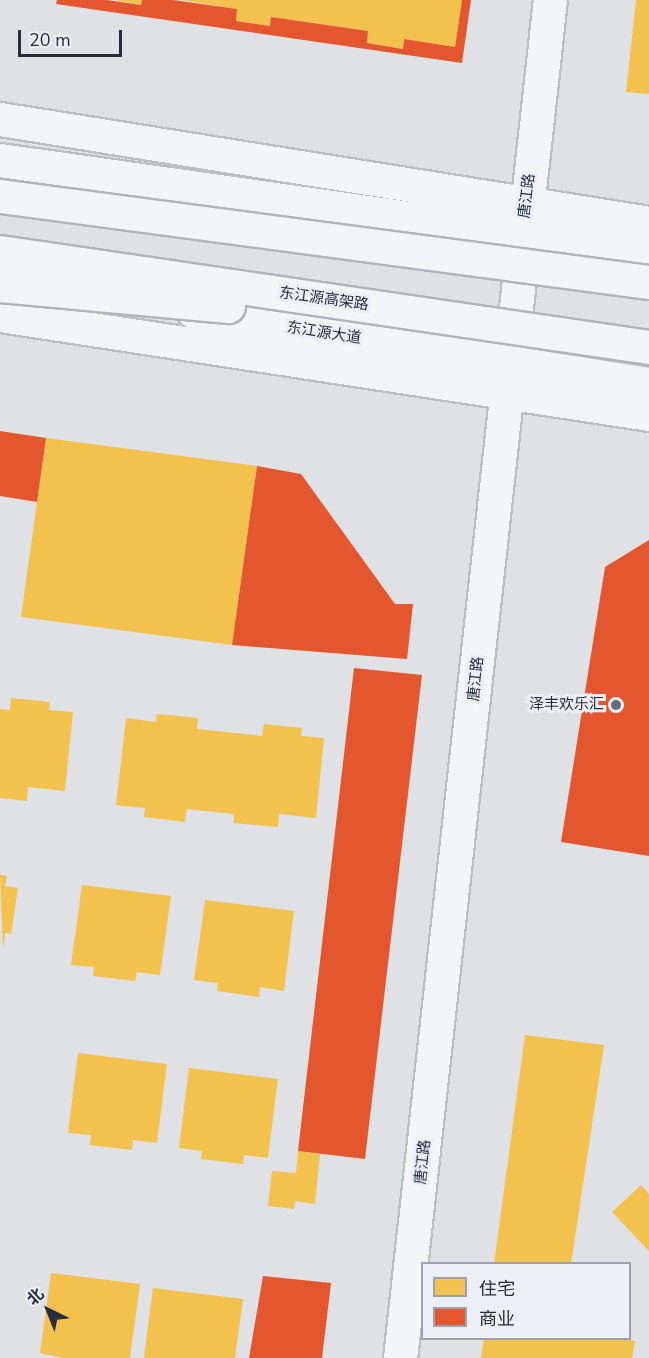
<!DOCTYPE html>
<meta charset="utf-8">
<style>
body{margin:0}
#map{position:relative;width:649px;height:1358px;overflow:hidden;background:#dfe1e5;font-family:"Nunito Sans","Noto Sans SC",sans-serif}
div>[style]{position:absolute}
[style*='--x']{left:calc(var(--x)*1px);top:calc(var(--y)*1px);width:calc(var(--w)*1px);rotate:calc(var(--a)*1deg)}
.homes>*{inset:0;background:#f2c14e}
.shops>*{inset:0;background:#e4572e}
.roads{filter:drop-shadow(2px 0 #bbbec3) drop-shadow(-2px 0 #bbbec3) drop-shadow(0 2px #bbbec3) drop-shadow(0 -2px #bbbec3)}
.secondary>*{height:33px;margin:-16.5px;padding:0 16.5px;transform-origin:16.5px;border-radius:16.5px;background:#f3f5f6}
.primary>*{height:33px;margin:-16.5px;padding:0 16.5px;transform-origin:16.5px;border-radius:16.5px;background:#f3f5f6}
.bridges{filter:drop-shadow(2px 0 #b1b4ba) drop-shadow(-2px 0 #b1b4ba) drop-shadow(0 2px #b1b4ba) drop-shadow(0 -2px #b1b4ba)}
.highway-bridge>*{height:33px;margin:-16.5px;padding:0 16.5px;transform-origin:16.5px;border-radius:16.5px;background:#f3f5f6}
.dots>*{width:16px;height:16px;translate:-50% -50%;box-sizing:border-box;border:3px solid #eceff5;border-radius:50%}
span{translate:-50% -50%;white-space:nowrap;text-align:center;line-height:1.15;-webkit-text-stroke:6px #eceff5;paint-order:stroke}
.street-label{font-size:15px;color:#262d3e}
.poi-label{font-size:15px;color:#262d3e}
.right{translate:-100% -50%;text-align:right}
.legend{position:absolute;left:421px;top:1262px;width:210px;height:78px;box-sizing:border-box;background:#eceff5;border:2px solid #9da1ac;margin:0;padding:8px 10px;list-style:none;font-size:18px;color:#262d3e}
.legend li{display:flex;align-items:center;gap:12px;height:30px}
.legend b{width:30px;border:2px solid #9da1ac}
.north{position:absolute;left:18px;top:1280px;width:60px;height:60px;-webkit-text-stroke:4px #eceff5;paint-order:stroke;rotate:317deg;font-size:16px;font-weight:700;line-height:24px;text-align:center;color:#262d3e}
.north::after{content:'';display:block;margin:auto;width:21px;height:27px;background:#262d3e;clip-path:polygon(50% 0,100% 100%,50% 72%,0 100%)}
.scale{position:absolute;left:18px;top:30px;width:104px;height:27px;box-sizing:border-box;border:3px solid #262d3e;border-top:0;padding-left:8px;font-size:18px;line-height:21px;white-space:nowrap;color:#262d3e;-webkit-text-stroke:4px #eceff5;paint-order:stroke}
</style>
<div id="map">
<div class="homes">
<div style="clip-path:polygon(115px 0,142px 0,141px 5px)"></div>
<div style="clip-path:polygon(182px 0,462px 0,455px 47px,404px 39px,403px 49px,367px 43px,368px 31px,271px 17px,270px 26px,236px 21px,237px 9px)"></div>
<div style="clip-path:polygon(636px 0,649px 0,649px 94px,626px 92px)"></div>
<div style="clip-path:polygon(46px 438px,257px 466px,232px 645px,21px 617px)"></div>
<div style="clip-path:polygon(11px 698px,50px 702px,49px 710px,73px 712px,65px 791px,28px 787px,27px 801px,0 798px,0 709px,10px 710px)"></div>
<div style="clip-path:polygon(157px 714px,198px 718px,197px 729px,262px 736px,264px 724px,302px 728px,301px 736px,324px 738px,316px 818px,279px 814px,278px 827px,234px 823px,234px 814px,187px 809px,185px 822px,144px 817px,145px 808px,116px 805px,126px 718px,156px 722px)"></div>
<div style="clip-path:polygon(0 875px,7px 876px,5px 886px,18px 888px,11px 934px,5px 933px,3px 949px)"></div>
<div style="clip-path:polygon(82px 885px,171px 896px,160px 975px,137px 972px,135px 981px,93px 976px,94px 967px,71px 965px)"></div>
<div style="clip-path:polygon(205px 900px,294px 911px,284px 991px,260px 987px,259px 997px,217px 991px,218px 983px,194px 980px)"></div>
<div style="clip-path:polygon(525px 1035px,604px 1045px,571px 1264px,494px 1264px)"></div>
<div style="clip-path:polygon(78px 1053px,167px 1064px,157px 1143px,133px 1140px,132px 1150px,90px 1145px,91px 1135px,68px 1133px)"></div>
<div style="clip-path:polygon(189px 1068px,278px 1079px,268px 1158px,244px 1155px,243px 1164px,201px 1159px,202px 1151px,179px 1148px)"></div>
<div style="clip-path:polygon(298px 1151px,320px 1154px,315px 1204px,295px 1201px,294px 1209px,268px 1206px,272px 1171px,296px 1173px)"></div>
<div style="clip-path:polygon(641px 1185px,649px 1194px,649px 1251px,612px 1212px)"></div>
<div style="clip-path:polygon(51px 1273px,140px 1284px,130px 1358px,63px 1358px,40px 1353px)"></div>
<div style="clip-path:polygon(153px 1288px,243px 1299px,235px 1358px,144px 1358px)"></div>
<div style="clip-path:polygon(484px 1338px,617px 1338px,635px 1341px,632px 1358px,481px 1358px)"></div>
</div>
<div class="shops">
<div style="clip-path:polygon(57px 0,107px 0,141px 5px,142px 0,173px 0,237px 9px,236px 21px,270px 26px,271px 17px,368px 31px,367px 43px,403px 49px,404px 39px,455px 47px,462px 0,471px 0,462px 63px,56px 4px)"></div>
<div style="clip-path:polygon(0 431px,46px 438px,37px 502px,0 496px)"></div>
<div style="clip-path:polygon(257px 466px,301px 474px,395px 604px,413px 604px,407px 659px,232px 645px)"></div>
<div style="clip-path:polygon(649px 540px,649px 856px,561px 842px,605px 567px)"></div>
<div style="clip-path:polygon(354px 668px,422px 675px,365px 1159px,298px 1151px)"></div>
<div style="clip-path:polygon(263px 1276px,331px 1283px,322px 1358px,249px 1358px)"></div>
</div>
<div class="roads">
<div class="secondary">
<div style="--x:0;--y:119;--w:657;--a:9.1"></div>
<div style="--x:0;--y:315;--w:657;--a:8.67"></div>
<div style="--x:400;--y:1358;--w:1366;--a:-83.7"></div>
</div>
<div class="primary">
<div style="--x:0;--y:160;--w:655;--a:8.07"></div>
<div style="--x:194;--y:312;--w:461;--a:9"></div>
</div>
</div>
<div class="bridges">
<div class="highway-bridge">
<div style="--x:0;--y:196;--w:655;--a:7.55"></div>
<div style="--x:0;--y:252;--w:656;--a:8.33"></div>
<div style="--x:0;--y:285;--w:229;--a:5.3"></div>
</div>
</div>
<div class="dots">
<div style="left:616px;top:705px;background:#676c78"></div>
</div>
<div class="street-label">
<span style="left:527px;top:196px;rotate:-83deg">唐江路</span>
<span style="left:324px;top:299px;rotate:8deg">东江源高架路</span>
<span style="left:324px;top:333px;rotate:9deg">东江源大道</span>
<span style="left:476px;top:679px;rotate:-84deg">唐江路</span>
<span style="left:423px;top:1162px;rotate:-84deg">唐江路</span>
</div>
<div class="poi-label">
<span class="right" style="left:604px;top:705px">泽丰欢乐汇</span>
</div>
<ul class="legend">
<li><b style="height:16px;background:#f2c14e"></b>住宅</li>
<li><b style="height:16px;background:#e4572e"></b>商业</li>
</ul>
<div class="north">北</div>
<div class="scale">20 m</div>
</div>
